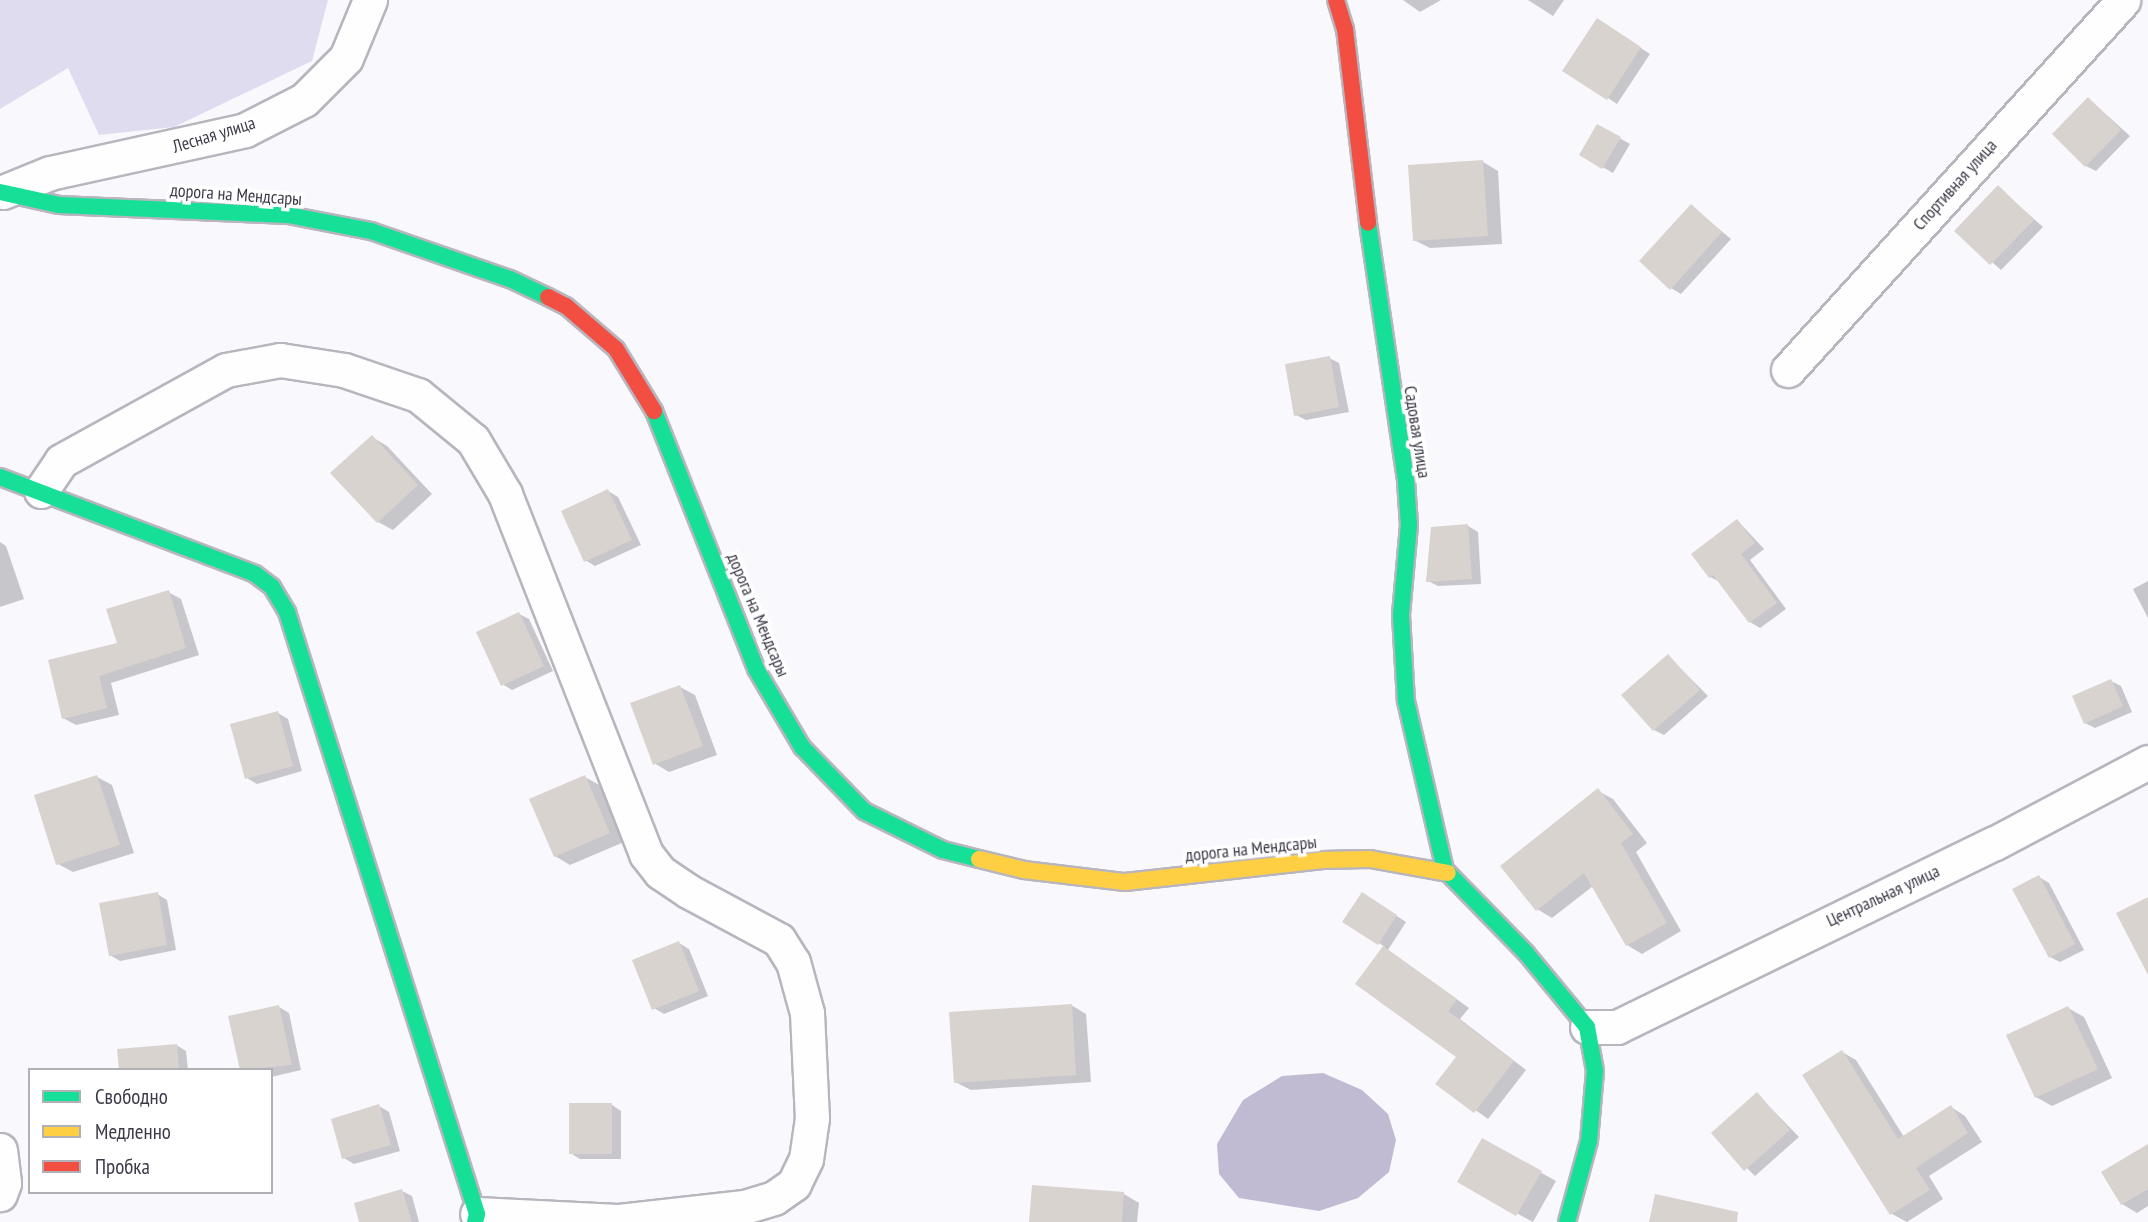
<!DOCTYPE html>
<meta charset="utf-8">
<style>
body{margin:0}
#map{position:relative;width:2148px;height:1222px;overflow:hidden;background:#f9f8fd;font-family:"PT Sans Narrow",sans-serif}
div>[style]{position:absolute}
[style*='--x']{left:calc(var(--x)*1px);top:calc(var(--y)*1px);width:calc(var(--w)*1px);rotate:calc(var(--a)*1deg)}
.green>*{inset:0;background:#e0dcef}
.water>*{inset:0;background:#c0bbd2}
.shadow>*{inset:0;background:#0003}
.building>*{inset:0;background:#d9d3d0}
.roads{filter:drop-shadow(2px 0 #b8b5be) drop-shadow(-2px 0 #b8b5be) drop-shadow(0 2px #b8b5be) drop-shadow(0 -2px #b8b5be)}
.street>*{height:33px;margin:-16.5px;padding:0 16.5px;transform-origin:16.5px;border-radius:16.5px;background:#fefeff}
.fast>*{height:16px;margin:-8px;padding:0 8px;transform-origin:8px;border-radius:8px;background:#16e098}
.slow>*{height:16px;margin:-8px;padding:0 8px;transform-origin:8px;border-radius:8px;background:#ffcf43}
.jam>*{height:16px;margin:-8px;padding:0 8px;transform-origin:8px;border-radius:8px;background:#f24e42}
span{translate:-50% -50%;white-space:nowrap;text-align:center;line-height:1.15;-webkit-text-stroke:7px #fff;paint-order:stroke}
.street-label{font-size:18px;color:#3c3a48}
.legend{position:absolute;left:28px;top:1068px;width:245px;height:126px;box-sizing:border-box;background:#fff;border:2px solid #b1b0b6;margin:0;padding:9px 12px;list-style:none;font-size:21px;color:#3c3a48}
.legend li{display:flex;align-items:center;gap:14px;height:35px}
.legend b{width:35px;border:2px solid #b1b0b6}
</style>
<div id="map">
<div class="green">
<div style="clip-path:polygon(0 0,328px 0,312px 61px,174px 127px,99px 135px,68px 68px,0 109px)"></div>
</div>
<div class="water">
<div style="clip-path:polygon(1323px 1073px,1362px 1090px,1388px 1114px,1396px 1140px,1389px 1172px,1358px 1198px,1319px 1211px,1239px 1198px,1219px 1174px,1217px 1144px,1243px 1100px,1282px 1076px)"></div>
</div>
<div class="shadow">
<div style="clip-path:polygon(1403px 0,1441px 0,1420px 12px)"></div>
<div style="clip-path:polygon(1528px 0,1564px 0,1553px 16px)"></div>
<div style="clip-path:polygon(1607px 26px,1650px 54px,1617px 104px,1608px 98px)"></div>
<div style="clip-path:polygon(2089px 99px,2130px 136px,2096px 171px,2086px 166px)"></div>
<div style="clip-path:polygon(1598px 126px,1630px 144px,1613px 173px,1581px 155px)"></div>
<div style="clip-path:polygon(1483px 162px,1498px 171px,1502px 244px,1430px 248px,1414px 240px)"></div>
<div style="clip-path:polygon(1998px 187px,2043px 227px,2001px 270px,1957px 231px)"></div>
<div style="clip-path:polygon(1691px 206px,1731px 239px,1681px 294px,1671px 288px)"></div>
<div style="clip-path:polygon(1329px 358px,1339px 363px,1349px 412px,1306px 420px,1296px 415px)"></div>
<div style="clip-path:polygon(372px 437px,387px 446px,432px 494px,393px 530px,378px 522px)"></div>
<div style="clip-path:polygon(608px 491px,618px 497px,641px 545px,595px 566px,585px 560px)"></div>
<div style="clip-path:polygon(1738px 521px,1764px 549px,1750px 560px,1786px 609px,1760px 628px,1750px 622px,1722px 583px,1710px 577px)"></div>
<div style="clip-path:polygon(1468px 526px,1478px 532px,1481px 584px,1438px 586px,1428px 581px)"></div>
<div style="clip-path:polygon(0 542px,6px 546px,24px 599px,0 607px)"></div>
<div style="clip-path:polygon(2148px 581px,2148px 618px,2133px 589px)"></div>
<div style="clip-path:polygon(168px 592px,181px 599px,199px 655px,111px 683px,119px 715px,76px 725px,63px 718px,119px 644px)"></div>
<div style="clip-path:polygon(519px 614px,529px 619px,553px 671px,512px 690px,502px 684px)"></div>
<div style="clip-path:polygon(1668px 656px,1708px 696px,1664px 735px,1654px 730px)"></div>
<div style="clip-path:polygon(2111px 681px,2121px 686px,2132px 712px,2095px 728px,2085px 723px)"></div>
<div style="clip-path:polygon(680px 687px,695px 695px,717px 755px,669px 772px,654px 763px)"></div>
<div style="clip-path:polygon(278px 713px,288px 719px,302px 771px,257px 784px,247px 778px)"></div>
<div style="clip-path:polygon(97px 777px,112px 785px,134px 853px,73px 872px,58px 864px)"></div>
<div style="clip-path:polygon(585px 777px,601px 786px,624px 842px,570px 865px,555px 856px)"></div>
<div style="clip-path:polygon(1598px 791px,1613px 799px,1647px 843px,1636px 852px,1681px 931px,1642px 954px,1627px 945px,1593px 886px,1552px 918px,1537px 909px)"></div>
<div style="clip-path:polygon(2039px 877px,2049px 883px,2084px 950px,2060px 962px,2050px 957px)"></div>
<div style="clip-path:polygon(157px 894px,167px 900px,176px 950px,120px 961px,110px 955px)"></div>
<div style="clip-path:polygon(1372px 900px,1406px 922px,1388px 950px,1469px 1008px,1460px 1019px,1526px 1070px,1488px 1119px,1438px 1083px,1458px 1057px,1358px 984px,1385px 947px,1345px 921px)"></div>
<div style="clip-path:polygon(679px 943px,689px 949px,708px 996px,664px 1014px,654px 1008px)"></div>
<div style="clip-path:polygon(1071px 1005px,1086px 1014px,1091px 1082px,971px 1090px,955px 1082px)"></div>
<div style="clip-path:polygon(279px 1007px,289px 1013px,301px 1070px,271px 1077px,271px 1070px,241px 1070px)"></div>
<div style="clip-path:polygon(2068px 1008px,2084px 1017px,2112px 1078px,2052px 1106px,2036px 1097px)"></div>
<div style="clip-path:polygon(176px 1045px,186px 1051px,188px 1070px,120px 1070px)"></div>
<div style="clip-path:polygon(1842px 1052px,1856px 1060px,1904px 1137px,1951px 1107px,1965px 1116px,1982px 1142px,1929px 1176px,1943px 1199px,1907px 1222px,1892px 1214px,1804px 1076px)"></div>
<div style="clip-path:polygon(1758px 1095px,1799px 1137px,1755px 1176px,1713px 1134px)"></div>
<div style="clip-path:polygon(612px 1105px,621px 1111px,621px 1159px,580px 1159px,570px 1153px)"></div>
<div style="clip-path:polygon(379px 1106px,389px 1112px,400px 1151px,354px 1164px,344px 1158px)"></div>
<div style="clip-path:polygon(1482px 1140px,1556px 1181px,1533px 1222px,1459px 1182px)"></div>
<div style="clip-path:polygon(2148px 1146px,2148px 1206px,2137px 1213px,2122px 1204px)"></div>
<div style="clip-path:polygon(402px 1191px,412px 1196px,419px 1222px,361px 1222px)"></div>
<div style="clip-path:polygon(1124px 1194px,1139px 1203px,1137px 1222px,1031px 1222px)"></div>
</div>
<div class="building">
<div style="clip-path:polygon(1597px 18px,1641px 47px,1607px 100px,1562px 71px)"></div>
<div style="clip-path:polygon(2088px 97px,2121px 130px,2085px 167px,2052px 134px)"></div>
<div style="clip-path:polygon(1597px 124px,1621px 137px,1602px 169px,1579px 155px)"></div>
<div style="clip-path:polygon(1483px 160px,1488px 236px,1413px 241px,1408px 165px)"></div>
<div style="clip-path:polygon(1998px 185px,2034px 220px,1990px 265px,1954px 231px)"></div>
<div style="clip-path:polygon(1691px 204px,1722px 232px,1670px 290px,1639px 261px)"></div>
<div style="clip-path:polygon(1330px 356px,1339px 407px,1294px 416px,1285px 364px)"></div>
<div style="clip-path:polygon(372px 435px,418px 485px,377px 523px,330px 473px)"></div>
<div style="clip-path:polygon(608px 489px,632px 540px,584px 562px,561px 511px)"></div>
<div style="clip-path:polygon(1737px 519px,1755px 543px,1741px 554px,1777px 603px,1749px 623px,1713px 575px,1709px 578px,1691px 554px)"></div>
<div style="clip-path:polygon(1468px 524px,1472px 579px,1426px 582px,1431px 527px)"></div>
<div style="clip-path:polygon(169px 590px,186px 648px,99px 676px,107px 708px,62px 719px,48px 660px,117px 643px,106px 609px)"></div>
<div style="clip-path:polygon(519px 612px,544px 666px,501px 686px,476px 632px)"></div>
<div style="clip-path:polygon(1668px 654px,1700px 690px,1653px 731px,1621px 695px)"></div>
<div style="clip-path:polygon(2111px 679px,2123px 706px,2084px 724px,2072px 696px)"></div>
<div style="clip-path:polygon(680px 685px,703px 746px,653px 765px,630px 703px)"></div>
<div style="clip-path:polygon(278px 711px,293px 766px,245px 779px,230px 724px)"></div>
<div style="clip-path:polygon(97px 775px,120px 845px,56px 865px,34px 795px)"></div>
<div style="clip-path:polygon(585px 775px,610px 833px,554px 857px,529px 799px)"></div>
<div style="clip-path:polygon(1598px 788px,1633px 834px,1621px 843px,1667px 923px,1626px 946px,1584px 873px,1536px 911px,1500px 866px)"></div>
<div style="clip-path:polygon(2039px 875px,2075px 944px,2049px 958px,2012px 889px)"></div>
<div style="clip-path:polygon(158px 892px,167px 945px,109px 956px,99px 903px)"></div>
<div style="clip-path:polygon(1362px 892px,1397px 915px,1378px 945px,1342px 922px)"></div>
<div style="clip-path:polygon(2148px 897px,2148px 975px,2116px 913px)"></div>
<div style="clip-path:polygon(679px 941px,699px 991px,652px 1010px,632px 960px)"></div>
<div style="clip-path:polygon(1383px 946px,1457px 999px,1448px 1011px,1514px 1061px,1474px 1113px,1435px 1084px,1456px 1057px,1355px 984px)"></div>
<div style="clip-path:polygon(1072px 1004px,1076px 1075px,954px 1083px,949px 1012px)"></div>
<div style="clip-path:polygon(279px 1005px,292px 1065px,240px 1070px,228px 1016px)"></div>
<div style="clip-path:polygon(2068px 1006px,2098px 1069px,2035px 1098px,2006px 1035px)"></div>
<div style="clip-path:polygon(177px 1044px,179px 1070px,119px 1070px,117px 1049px)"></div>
<div style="clip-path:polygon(1842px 1050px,1898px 1139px,1951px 1105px,1968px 1133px,1916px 1168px,1930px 1190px,1890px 1215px,1802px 1075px)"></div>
<div style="clip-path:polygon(1757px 1092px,1790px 1130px,1744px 1171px,1711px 1133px)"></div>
<div style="clip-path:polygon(569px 1103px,612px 1103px,612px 1154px,569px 1154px)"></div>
<div style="clip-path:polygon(379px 1104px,391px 1145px,342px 1159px,331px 1119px)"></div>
<div style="clip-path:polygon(1482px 1138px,1542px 1171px,1516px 1216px,1457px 1182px)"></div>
<div style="clip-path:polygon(2148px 1144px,2148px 1189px,2121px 1205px,2101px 1172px)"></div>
<div style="clip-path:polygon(1032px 1185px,1124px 1192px,1122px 1222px,1029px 1222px)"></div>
<div style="clip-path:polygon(402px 1189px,412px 1222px,359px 1222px,354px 1203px)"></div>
<div style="clip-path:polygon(1655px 1194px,1738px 1212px,1737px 1222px,1649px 1222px)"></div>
</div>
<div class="roads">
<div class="street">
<div style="--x:3;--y:192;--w:51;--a:-22"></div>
<div style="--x:50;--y:173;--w:200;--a:-12.4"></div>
<div style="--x:245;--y:130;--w:66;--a:-27"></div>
<div style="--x:304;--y:100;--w:59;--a:-45"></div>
<div style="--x:346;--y:58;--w:63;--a:-67.5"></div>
<div style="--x:1788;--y:370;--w:499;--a:-47.8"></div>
<div style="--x:41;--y:491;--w:36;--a:-56"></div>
<div style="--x:61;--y:461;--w:188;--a:-28.9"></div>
<div style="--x:226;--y:370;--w:55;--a:-10.5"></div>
<div style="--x:280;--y:360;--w:65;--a:8.9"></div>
<div style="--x:344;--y:370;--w:78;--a:18.7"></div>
<div style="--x:418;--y:395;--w:71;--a:39.3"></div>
<div style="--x:473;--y:440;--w:63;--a:59.3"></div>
<div style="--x:505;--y:494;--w:387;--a:68.6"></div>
<div style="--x:646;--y:854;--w:23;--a:52"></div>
<div style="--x:660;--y:872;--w:34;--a:34"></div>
<div style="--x:688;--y:891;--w:103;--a:28.3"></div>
<div style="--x:779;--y:940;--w:26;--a:58"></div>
<div style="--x:793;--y:962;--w:53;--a:74.6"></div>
<div style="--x:807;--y:1013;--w:105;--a:87.3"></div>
<div style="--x:812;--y:1118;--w:41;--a:98.3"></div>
<div style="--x:806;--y:1159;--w:28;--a:116"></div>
<div style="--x:794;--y:1184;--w:24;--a:145"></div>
<div style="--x:774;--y:1198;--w:31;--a:163"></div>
<div style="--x:744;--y:1207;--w:128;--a:173.7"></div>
<div style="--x:617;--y:1221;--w:140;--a:-177.1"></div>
<div style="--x:1587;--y:1027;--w:30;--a:0"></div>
<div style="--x:1617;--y:1027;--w:420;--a:-26"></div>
<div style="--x:1995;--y:843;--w:173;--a:-27.9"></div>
<div style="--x:0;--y:1150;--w:33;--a:83"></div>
<div style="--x:4;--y:1183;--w:12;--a:110"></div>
</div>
<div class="fast">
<div style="--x:0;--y:192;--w:60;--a:12.4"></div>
<div style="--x:59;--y:205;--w:229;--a:2.5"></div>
<div style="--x:288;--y:215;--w:85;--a:10.9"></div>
<div style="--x:371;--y:231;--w:147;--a:19.1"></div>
<div style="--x:510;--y:279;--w:42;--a:25.3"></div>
<div style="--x:1368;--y:223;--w:261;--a:81.6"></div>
<div style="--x:1406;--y:481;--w:44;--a:86.1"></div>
<div style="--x:1409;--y:525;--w:90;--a:95.1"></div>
<div style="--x:1401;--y:615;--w:86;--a:86.7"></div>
<div style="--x:1406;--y:701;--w:173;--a:77"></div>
<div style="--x:654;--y:411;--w:277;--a:68.4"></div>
<div style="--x:756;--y:669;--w:91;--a:59.5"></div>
<div style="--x:802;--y:747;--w:89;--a:45.9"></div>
<div style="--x:864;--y:811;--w:88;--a:26.3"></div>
<div style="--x:943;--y:850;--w:37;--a:14"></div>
<div style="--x:0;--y:477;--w:273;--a:20.8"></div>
<div style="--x:255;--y:574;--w:21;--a:37"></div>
<div style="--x:272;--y:587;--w:29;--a:59"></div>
<div style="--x:287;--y:612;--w:631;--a:72.48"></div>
<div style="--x:477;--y:1214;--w:8;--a:104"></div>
<div style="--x:1448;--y:873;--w:112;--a:45.7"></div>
<div style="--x:1526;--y:953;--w:96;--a:50.5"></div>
<div style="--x:1587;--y:1027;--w:45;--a:79.7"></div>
<div style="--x:1595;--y:1071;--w:70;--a:94.9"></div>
<div style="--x:1589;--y:1141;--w:84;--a:105.2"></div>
</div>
<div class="slow">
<div style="--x:979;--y:859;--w:46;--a:13.7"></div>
<div style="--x:1024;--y:870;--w:102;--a:6.8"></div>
<div style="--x:1125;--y:882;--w:199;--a:-6.3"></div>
<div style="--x:1323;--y:860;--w:47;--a:-1.2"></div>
<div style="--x:1370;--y:859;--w:79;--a:10.2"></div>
</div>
<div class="jam">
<div style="--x:1336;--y:0;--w:30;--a:73"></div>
<div style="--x:1345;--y:29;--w:195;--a:83.2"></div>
<div style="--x:548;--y:297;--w:20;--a:27"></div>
<div style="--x:566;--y:306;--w:66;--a:40.7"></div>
<div style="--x:616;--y:349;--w:73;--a:58.5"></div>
</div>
</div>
<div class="street-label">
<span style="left:214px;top:135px;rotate:-17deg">Лесная улица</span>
<span style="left:1955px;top:185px;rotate:-48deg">Спортивная улица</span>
<span style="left:236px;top:195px;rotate:4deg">дорога на Мендсары</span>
<span style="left:1417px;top:432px;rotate:81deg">Садовая улица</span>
<span style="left:758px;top:615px;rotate:67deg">дорога на Мендсары</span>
<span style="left:1251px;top:849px;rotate:-6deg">дорога на Мендсары</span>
<span style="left:1883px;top:896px;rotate:-25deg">Центральная улица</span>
</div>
<ul class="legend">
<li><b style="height:9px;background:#16e098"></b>Свободно</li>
<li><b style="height:9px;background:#ffcf43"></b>Медленно</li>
<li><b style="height:9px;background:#f24e42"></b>Пробка</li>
</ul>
</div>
